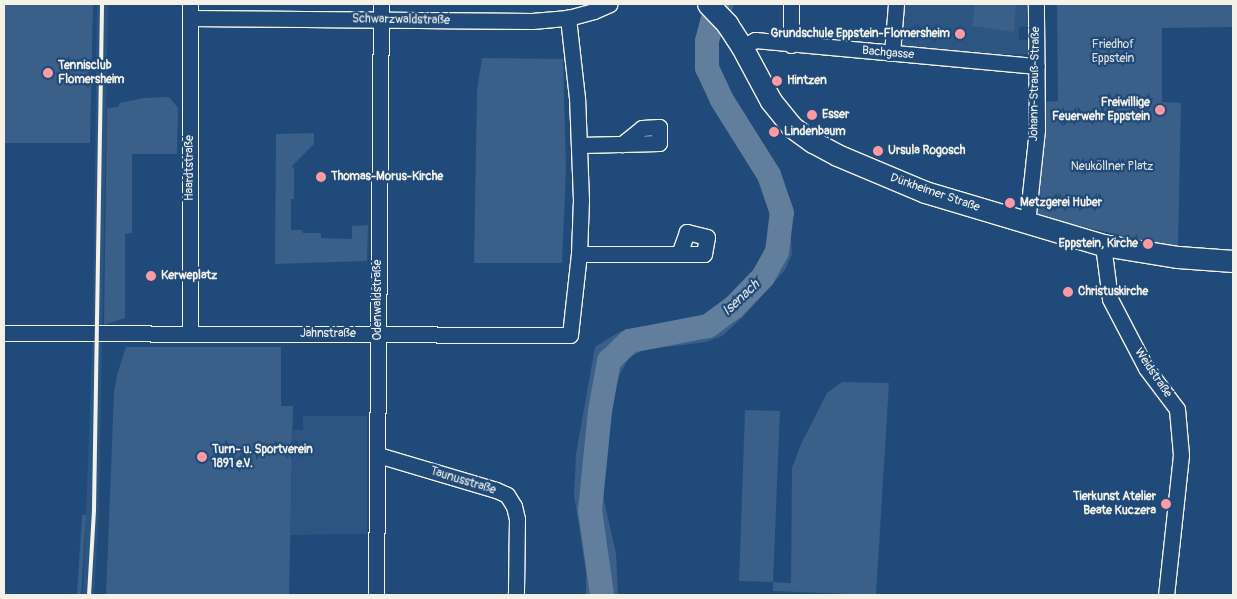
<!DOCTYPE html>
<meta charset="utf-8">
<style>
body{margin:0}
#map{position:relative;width:1237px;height:599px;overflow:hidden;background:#1f4a7a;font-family:Pangolin,sans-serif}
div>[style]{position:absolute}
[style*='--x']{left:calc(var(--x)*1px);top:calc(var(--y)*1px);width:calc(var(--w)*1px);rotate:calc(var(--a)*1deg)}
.built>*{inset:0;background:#2d5581}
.green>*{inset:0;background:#3a5f88}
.river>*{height:24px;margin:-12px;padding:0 12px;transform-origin:12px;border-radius:12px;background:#627e9d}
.roads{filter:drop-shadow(1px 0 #f4f1e8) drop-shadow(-1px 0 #f4f1e8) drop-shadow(0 1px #f4f1e8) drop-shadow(0 -1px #f4f1e8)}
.minor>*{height:15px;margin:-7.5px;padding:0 7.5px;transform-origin:7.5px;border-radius:7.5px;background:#1f4a7a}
.secondary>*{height:21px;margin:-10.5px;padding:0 10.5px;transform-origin:10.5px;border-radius:10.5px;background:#1f4a7a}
.rail>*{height:4px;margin:-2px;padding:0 2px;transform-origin:2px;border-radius:2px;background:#f4f1e8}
.dots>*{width:14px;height:14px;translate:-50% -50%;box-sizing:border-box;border:2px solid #1f4a7a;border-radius:50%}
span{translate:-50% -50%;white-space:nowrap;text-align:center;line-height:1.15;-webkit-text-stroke:4.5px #1f4a7a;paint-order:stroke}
.street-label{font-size:12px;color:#f4f1e8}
.poi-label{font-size:12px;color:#f4f1e8;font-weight:700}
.right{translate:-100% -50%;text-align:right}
.left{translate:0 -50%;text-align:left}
.park-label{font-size:12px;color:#e1e2de}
.water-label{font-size:14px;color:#dee0dd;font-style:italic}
.frame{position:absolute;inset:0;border:5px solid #f4f1e8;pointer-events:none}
</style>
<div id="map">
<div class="built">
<div style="clip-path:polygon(97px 4px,108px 4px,99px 513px,94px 595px,83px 595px,93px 325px)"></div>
<div style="clip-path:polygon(903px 4px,1029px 4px,1029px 27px,1019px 27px,1019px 40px,1029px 40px,1030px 54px,990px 54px,900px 46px)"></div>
<div style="clip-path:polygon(303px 416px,367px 416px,367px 534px,290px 535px,293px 430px,303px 430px)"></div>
</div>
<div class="green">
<div style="clip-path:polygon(4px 4px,93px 4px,90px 143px,4px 143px)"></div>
<div style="clip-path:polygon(704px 4px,734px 4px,731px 14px,712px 50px,712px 74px,779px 182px,790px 220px,792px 254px,785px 270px,744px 316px,722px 336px,706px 342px,643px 350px,629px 358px,620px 374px,614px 393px,602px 476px,604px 501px,616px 553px,618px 595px,586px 595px,586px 572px,574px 495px,576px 454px,595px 347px,619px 332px,637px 327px,709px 319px,733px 298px,764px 264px,776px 243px,776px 212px,749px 155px,726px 120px,703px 77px,698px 50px,700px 40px,696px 37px)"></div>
<div style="clip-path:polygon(975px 4px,1016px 4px,1014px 32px,972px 26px)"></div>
<div style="clip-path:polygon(1057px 4px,1233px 4px,1233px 27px,1162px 28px,1162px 102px,1181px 103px,1178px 248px,1035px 216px,1044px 102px,1058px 101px)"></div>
<div style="clip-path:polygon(482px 58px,563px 59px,566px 169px,562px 263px,474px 263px,477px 90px)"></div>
<div style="clip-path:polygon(169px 97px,178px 108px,177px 154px,132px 154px,132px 233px,125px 234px,125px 318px,104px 325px,107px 108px,118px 107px,120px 103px,144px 98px)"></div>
<div style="clip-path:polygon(314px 133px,314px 144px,292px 166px,294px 169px,294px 199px,291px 199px,291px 230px,302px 230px,303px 233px,321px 233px,321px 238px,352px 239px,352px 226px,368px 225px,367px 261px,275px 264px,276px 134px)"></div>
<div style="clip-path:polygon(126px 347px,281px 347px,281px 406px,293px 406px,289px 595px,106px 595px,114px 393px,117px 375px)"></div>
<div style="clip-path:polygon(842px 382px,889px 383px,876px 595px,773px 591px,773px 582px,739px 581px,745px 410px,780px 411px,773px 582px,791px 583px,792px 468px,801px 444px,827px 393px)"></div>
<div style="clip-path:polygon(82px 515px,86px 515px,81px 595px,77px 595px)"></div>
</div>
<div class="river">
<div style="--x:602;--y:595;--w:86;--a:-98"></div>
<div style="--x:590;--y:510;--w:100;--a:-84.2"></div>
<div style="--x:600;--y:411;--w:51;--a:-79.8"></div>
<div style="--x:609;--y:361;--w:29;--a:-44"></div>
<div style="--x:630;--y:341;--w:79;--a:-10.9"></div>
<div style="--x:708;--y:326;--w:31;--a:-36"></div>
<div style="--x:733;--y:308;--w:43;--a:-45.9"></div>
<div style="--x:763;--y:277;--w:29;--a:-61"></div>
<div style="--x:777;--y:252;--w:39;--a:-83"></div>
<div style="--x:782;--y:213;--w:40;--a:-108.9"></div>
<div style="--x:769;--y:175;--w:89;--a:-122.1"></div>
<div style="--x:722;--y:100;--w:35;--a:-115"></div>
<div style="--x:707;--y:68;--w:27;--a:-90"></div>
<div style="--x:707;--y:41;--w:38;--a:-75"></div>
</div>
<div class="roads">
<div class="minor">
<div style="--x:190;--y:4;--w:329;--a:90"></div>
<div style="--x:190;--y:18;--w:342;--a:0.5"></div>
<div style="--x:532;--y:21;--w:36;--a:-5"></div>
<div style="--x:568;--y:18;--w:27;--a:-15"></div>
<div style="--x:594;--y:11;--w:17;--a:-24"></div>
<div style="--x:791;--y:45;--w:41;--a:-90"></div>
<div style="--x:742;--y:47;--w:15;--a:-28"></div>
<div style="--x:755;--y:40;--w:283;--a:5.3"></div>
<div style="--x:892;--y:53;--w:49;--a:-85.3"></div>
<div style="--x:580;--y:145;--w:79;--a:-1.5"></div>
<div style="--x:659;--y:143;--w:16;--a:-90"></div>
<div style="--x:659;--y:127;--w:17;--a:177"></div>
<div style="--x:642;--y:128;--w:26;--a:141"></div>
<div style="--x:1027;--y:223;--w:94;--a:-83.9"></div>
<div style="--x:1037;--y:130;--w:126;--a:-90.5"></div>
<div style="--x:1103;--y:245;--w:54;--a:82.6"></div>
<div style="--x:1110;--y:299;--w:78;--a:62.4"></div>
<div style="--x:1146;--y:368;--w:51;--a:52.9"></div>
<div style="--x:1177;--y:409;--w:46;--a:85"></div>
<div style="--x:1181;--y:455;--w:141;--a:96.1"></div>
<div style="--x:579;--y:254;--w:125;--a:0"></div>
<div style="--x:704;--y:254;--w:17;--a:-80"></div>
<div style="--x:707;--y:237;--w:21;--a:-166"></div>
<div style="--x:687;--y:232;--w:23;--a:110"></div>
<div style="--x:4;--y:333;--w:566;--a:0.2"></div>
<div style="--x:570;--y:335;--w:81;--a:-83.7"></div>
<div style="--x:579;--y:254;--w:54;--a:-87.9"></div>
<div style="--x:581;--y:200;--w:102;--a:-92.2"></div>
<div style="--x:577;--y:98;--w:81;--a:-96.4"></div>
<div style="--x:378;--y:455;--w:123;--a:16.5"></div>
<div style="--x:496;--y:490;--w:12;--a:24"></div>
<div style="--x:507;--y:495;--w:13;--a:58"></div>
<div style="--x:514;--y:506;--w:13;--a:77"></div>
<div style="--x:517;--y:519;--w:76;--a:90.8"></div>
<div style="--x:376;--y:595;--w:591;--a:-89.52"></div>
</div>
<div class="secondary">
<div style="--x:708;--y:4;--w:28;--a:46"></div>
<div style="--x:727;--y:24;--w:27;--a:57"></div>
<div style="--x:742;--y:47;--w:61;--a:61.8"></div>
<div style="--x:771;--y:101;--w:33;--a:51"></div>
<div style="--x:792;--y:127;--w:26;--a:36"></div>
<div style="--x:813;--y:142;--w:27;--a:28"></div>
<div style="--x:837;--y:155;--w:95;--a:22.8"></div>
<div style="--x:925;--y:192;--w:186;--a:16.6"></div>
<div style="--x:1103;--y:245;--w:76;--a:9.1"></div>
<div style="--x:1178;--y:257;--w:55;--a:4.2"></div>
</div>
</div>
<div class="rail">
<div style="--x:89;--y:595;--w:85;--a:-86.6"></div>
<div style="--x:94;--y:510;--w:506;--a:-89.09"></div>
</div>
<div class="dots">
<div style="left:960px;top:34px;background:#ff9aa2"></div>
<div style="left:48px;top:73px;background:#ff9aa2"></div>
<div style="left:777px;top:81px;background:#ff9aa2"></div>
<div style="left:1160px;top:110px;background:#ff9aa2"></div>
<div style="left:812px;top:115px;background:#ff9aa2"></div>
<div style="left:774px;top:132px;background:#ff9aa2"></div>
<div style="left:878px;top:151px;background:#ff9aa2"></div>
<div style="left:321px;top:177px;background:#ff9aa2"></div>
<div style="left:1010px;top:203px;background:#ff9aa2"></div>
<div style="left:1148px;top:244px;background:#ff9aa2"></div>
<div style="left:151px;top:276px;background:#ff9aa2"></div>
<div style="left:1068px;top:292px;background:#ff9aa2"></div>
<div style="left:202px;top:457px;background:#ff9aa2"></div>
<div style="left:1166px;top:504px;background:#ff9aa2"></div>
</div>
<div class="street-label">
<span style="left:401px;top:20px;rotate:1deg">Schwarzwaldstraße</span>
<span style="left:888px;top:53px;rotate:5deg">Bachgasse</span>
<span style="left:1035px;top:84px;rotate:-89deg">Johann-Strauß-Straße</span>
<span style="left:190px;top:168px;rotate:-90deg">Haardtstraße</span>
<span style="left:935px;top:193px;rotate:19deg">Dürkheimer Straße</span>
<span style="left:378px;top:300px;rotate:-90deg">Odenwaldstraße</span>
<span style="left:328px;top:334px">Jahnstraße</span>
<span style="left:1153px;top:373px;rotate:56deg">Weidstraße</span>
<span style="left:463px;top:481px;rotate:17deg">Taunusstraße</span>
</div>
<div class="poi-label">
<span class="right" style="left:950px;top:34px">Grundschule Eppstein-Flomersheim</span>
<span class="left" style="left:58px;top:73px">Tennisclub<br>Flomersheim</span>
<span class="left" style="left:787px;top:81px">Hintzen</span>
<span class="right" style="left:1150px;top:110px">Freiwillige<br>Feuerwehr Eppstein</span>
<span class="left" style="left:822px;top:115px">Esser</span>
<span class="left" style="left:784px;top:132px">Lindenbaum</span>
<span class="left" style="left:888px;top:151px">Ursula Rogosch</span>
<span class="left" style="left:331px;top:177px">Thomas-Morus-Kirche</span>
<span class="left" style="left:1020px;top:203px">Metzgerei Huber</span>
<span class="right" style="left:1138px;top:244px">Eppstein, Kirche</span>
<span class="left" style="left:161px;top:276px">Kerweplatz</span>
<span class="left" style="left:1078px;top:292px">Christuskirche</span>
<span class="left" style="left:212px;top:457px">Turn- u. Sportverein<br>1891 e.V.</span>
<span class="right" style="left:1156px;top:504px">Tierkunst Atelier<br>Beate Kuczera</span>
</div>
<div class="park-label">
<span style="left:1113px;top:52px">Friedhof<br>Eppstein</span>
<span style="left:1112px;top:167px">Neuköllner Platz</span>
</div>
<div class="water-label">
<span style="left:741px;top:298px;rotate:-43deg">Isenach</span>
</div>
<div class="frame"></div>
</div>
